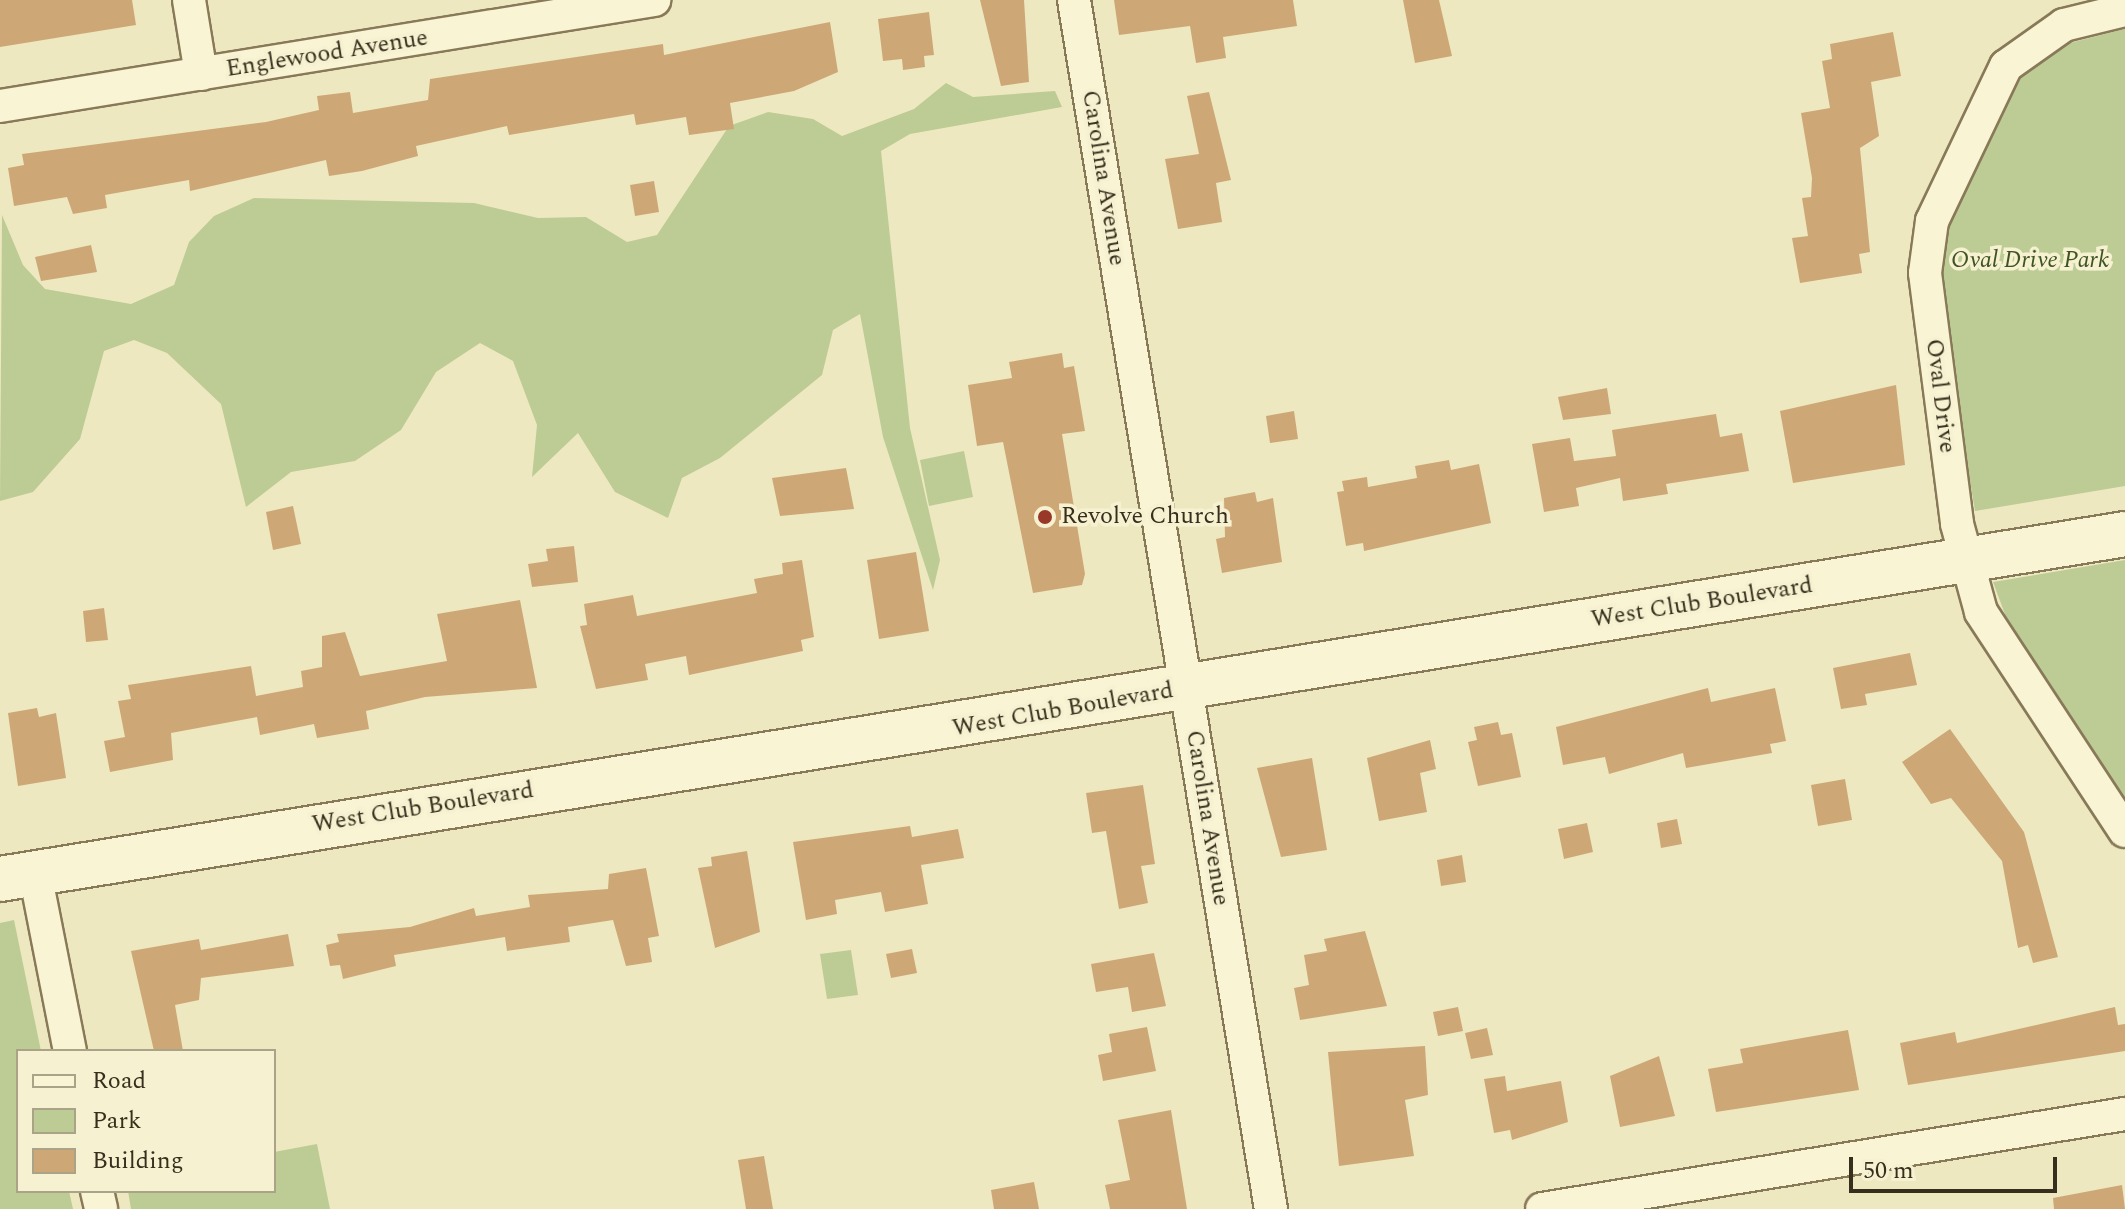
<!DOCTYPE html>
<style>
body{margin:0}
#map{position:relative;width:2125px;height:1209px;overflow:hidden;background:#eee8c1;font-family:Spectral,serif}
div>[style]{position:absolute}
[style*='--x']{left:calc(var(--x)*1px);top:calc(var(--y)*1px);width:calc(var(--w)*1px);rotate:calc(var(--a)*1deg)}
.green>*{inset:0;background:#bdcc95}
.building>*{inset:0;background:#cda876}
.roads{filter:drop-shadow(2px 0 #887958) drop-shadow(-2px 0 #887958) drop-shadow(0 2px #887958) drop-shadow(0 -2px #887958)}
.street>*{height:32px;margin:-16px;padding:0 16px;transform-origin:16px;border-radius:16px;background:#f9f4d4}
.secondary>*{height:44px;margin:-22px;padding:0 22px;transform-origin:22px;border-radius:22px;background:#f9f4d4}
.dots>*{width:22px;height:22px;translate:-50% -50%;box-sizing:border-box;border:4px solid #f6f1d0;border-radius:50%}
span{translate:-50% -50%;white-space:nowrap;text-align:center;line-height:1.15;-webkit-text-stroke:7px #f6f1d0;paint-order:stroke}
.street-label{font-size:24px;color:#372e1d}
.park-label{font-size:24px;color:#405423;font-style:italic}
.poi-label{font-size:24px;color:#372e1d}
.left{translate:0 -50%;text-align:left}
.legend{position:absolute;left:16px;top:1049px;width:260px;height:144px;box-sizing:border-box;background:#f6f1d0;border:2px solid #aaa388;margin:0;padding:10px 14px;list-style:none;font-size:24px;color:#372e1d}
.legend li{display:flex;align-items:center;gap:16px;height:40px}
.legend b{width:40px;border:2px solid #aaa388}
.scale{position:absolute;left:1849px;top:1157px;width:208px;height:36px;box-sizing:border-box;border:4px solid #372e1d;border-top:0;padding-left:10px;font-size:24px;line-height:28px;white-space:nowrap;color:#372e1d;-webkit-text-stroke:6px #f6f1d0;paint-order:stroke}
</style>
<div id="map">
<div class="green">
<div style="clip-path:polygon(2125px 29px,2125px 486px,1975px 511px,1937px 285px,1940px 225px,2012px 83px,2050px 48px)"></div>
<div style="clip-path:polygon(946px 83px,973px 97px,1055px 91px,1062px 107px,910px 134px,881px 151px,910px 428px,940px 560px,933px 590px,883px 437px,860px 314px,833px 330px,822px 375px,720px 458px,682px 478px,668px 518px,615px 492px,578px 433px,532px 477px,537px 425px,513px 361px,480px 343px,436px 372px,401px 430px,355px 461px,291px 472px,246px 507px,221px 404px,167px 353px,134px 340px,104px 351px,80px 439px,33px 492px,0 501px,2px 215px,23px 265px,45px 289px,131px 304px,174px 285px,189px 242px,214px 216px,254px 198px,474px 203px,538px 218px,586px 217px,627px 242px,657px 235px,729px 126px,768px 112px,813px 119px,842px 136px,914px 109px)"></div>
<div style="clip-path:polygon(964px 451px,973px 497px,929px 506px,920px 460px)"></div>
<div style="clip-path:polygon(2125px 560px,2125px 799px,2009px 625px,1993px 582px)"></div>
<div style="clip-path:polygon(14px 920px,41px 1051px,18px 1051px,18px 1191px,69px 1191px,73px 1209px,0 1209px,0 923px)"></div>
<div style="clip-path:polygon(851px 950px,858px 995px,827px 999px,820px 954px)"></div>
<div style="clip-path:polygon(317px 1144px,330px 1209px,131px 1209px,128px 1191px,274px 1191px,274px 1152px)"></div>
</div>
<div class="building">
<div style="clip-path:polygon(0 0,132px 0,136px 25px,0 47px)"></div>
<div style="clip-path:polygon(980px 0,1024px 0,1029px 82px,1001px 86px)"></div>
<div style="clip-path:polygon(1114px 0,1293px 0,1297px 26px,1223px 37px,1226px 58px,1196px 63px,1190px 26px,1119px 35px)"></div>
<div style="clip-path:polygon(1403px 0,1439px 0,1452px 56px,1415px 63px)"></div>
<div style="clip-path:polygon(929px 12px,934px 55px,924px 56px,925px 67px,903px 70px,902px 59px,883px 61px,878px 19px)"></div>
<div style="clip-path:polygon(830px 22px,838px 72px,794px 91px,730px 103px,734px 129px,689px 135px,686px 117px,636px 125px,634px 114px,509px 135px,507px 126px,416px 146px,418px 156px,362px 171px,329px 176px,326px 160px,190px 191px,189px 180px,105px 195px,107px 208px,73px 214px,67px 197px,14px 206px,8px 168px,24px 165px,22px 154px,266px 122px,319px 110px,317px 96px,350px 92px,353px 113px,428px 100px,430px 79px,663px 44px,664px 55px)"></div>
<div style="clip-path:polygon(1893px 32px,1901px 76px,1871px 82px,1879px 136px,1860px 148px,1870px 252px,1859px 254px,1862px 273px,1800px 283px,1792px 238px,1808px 236px,1802px 198px,1811px 197px,1812px 178px,1801px 113px,1830px 108px,1822px 61px,1832px 59px,1830px 44px)"></div>
<div style="clip-path:polygon(1209px 92px,1231px 180px,1216px 183px,1222px 222px,1178px 229px,1165px 159px,1199px 154px,1187px 96px)"></div>
<div style="clip-path:polygon(654px 181px,659px 212px,635px 216px,630px 185px)"></div>
<div style="clip-path:polygon(91px 245px,97px 272px,41px 281px,35px 257px)"></div>
<div style="clip-path:polygon(1062px 353px,1064px 368px,1074px 366px,1085px 431px,1062px 434px,1085px 574px,1082px 585px,1033px 593px,1003px 442px,977px 446px,968px 385px,1012px 378px,1009px 362px)"></div>
<div style="clip-path:polygon(1896px 385px,1905px 465px,1793px 483px,1780px 411px)"></div>
<div style="clip-path:polygon(1607px 388px,1611px 414px,1563px 420px,1558px 397px)"></div>
<div style="clip-path:polygon(1294px 411px,1298px 439px,1270px 443px,1266px 416px)"></div>
<div style="clip-path:polygon(1716px 414px,1720px 437px,1742px 433px,1749px 471px,1666px 484px,1668px 494px,1623px 501px,1620px 478px,1576px 488px,1579px 506px,1544px 512px,1532px 444px,1570px 438px,1574px 461px,1616px 456px,1612px 430px)"></div>
<div style="clip-path:polygon(1449px 460px,1451px 470px,1479px 464px,1491px 523px,1364px 551px,1363px 543px,1346px 546px,1337px 492px,1344px 491px,1342px 481px,1367px 477px,1368px 487px,1417px 478px,1415px 466px)"></div>
<div style="clip-path:polygon(846px 468px,854px 509px,780px 516px,772px 478px)"></div>
<div style="clip-path:polygon(1255px 492px,1257px 502px,1273px 498px,1282px 562px,1222px 573px,1216px 539px,1225px 537px,1224px 498px)"></div>
<div style="clip-path:polygon(293px 506px,301px 544px,273px 550px,266px 512px)"></div>
<div style="clip-path:polygon(574px 546px,578px 582px,532px 587px,528px 564px,548px 561px,546px 549px)"></div>
<div style="clip-path:polygon(916px 552px,929px 631px,879px 639px,867px 560px)"></div>
<div style="clip-path:polygon(802px 560px,814px 637px,801px 640px,803px 651px,689px 675px,686px 656px,645px 664px,648px 680px,596px 689px,580px 626px,587px 625px,584px 604px,633px 595px,637px 616px,757px 593px,754px 579px,783px 574px,782px 563px)"></div>
<div style="clip-path:polygon(520px 600px,537px 688px,425px 697px,366px 711px,369px 729px,317px 738px,314px 724px,260px 735px,257px 717px,171px 733px,173px 760px,110px 772px,104px 741px,125px 737px,118px 701px,131px 699px,128px 685px,251px 666px,256px 696px,303px 687px,301px 671px,322px 667px,322px 636px,345px 632px,360px 676px,447px 661px,437px 614px)"></div>
<div style="clip-path:polygon(104px 608px,108px 640px,86px 642px,83px 611px)"></div>
<div style="clip-path:polygon(1910px 653px,1917px 685px,1865px 694px,1867px 705px,1841px 709px,1833px 668px)"></div>
<div style="clip-path:polygon(1708px 688px,1711px 702px,1775px 688px,1786px 741px,1770px 744px,1772px 753px,1686px 768px,1683px 753px,1609px 774px,1605px 757px,1563px 765px,1556px 727px)"></div>
<div style="clip-path:polygon(37px 708px,39px 717px,56px 713px,66px 778px,18px 786px,8px 713px)"></div>
<div style="clip-path:polygon(1498px 722px,1501px 735px,1512px 733px,1521px 777px,1478px 786px,1468px 742px,1477px 740px,1474px 727px)"></div>
<div style="clip-path:polygon(1950px 729px,2024px 832px,2058px 957px,2033px 963px,2028px 945px,2018px 948px,2002px 861px,1951px 798px,1931px 804px,1902px 762px)"></div>
<div style="clip-path:polygon(1430px 740px,1436px 769px,1420px 773px,1427px 812px,1379px 821px,1367px 758px)"></div>
<div style="clip-path:polygon(1312px 758px,1327px 850px,1281px 857px,1257px 768px)"></div>
<div style="clip-path:polygon(1845px 779px,1852px 820px,1818px 826px,1811px 785px)"></div>
<div style="clip-path:polygon(1143px 785px,1155px 864px,1141px 866px,1148px 903px,1119px 909px,1106px 831px,1092px 833px,1086px 793px)"></div>
<div style="clip-path:polygon(1677px 819px,1682px 844px,1661px 848px,1657px 823px)"></div>
<div style="clip-path:polygon(1587px 823px,1593px 852px,1564px 859px,1558px 829px)"></div>
<div style="clip-path:polygon(910px 826px,912px 837px,958px 829px,964px 858px,921px 865px,928px 904px,885px 912px,881px 892px,835px 900px,837px 914px,806px 920px,793px 842px)"></div>
<div style="clip-path:polygon(747px 851px,760px 932px,715px 948px,698px 868px,712px 866px,711px 857px)"></div>
<div style="clip-path:polygon(1462px 855px,1466px 882px,1441px 886px,1437px 860px)"></div>
<div style="clip-path:polygon(646px 868px,659px 936px,648px 938px,652px 962px,626px 966px,613px 920px,568px 927px,570px 942px,507px 951px,505px 937px,394px 955px,396px 966px,343px 979px,340px 965px,330px 966px,326px 945px,339px 942px,337px 934px,410px 927px,474px 908px,476px 916px,530px 907px,528px 895px,608px 889px,609px 874px)"></div>
<div style="clip-path:polygon(1365px 931px,1387px 1006px,1300px 1020px,1294px 988px,1309px 985px,1304px 955px,1327px 951px,1324px 939px)"></div>
<div style="clip-path:polygon(288px 934px,294px 966px,201px 978px,199px 1000px,175px 1005px,183px 1051px,154px 1051px,131px 951px,199px 939px,201px 950px)"></div>
<div style="clip-path:polygon(912px 949px,917px 973px,891px 978px,886px 954px)"></div>
<div style="clip-path:polygon(1154px 953px,1166px 1006px,1132px 1012px,1128px 987px,1096px 992px,1091px 964px)"></div>
<div style="clip-path:polygon(1458px 1007px,1463px 1031px,1438px 1036px,1433px 1012px)"></div>
<div style="clip-path:polygon(2115px 1007px,2118px 1025px,2125px 1024px,2125px 1051px,1908px 1085px,1900px 1043px,1955px 1032px,1957px 1043px)"></div>
<div style="clip-path:polygon(1147px 1027px,1156px 1071px,1103px 1081px,1098px 1055px,1112px 1052px,1109px 1034px)"></div>
<div style="clip-path:polygon(1487px 1028px,1493px 1055px,1471px 1059px,1465px 1033px)"></div>
<div style="clip-path:polygon(1848px 1030px,1859px 1090px,1716px 1112px,1708px 1069px,1743px 1063px,1740px 1049px)"></div>
<div style="clip-path:polygon(1425px 1046px,1428px 1095px,1405px 1100px,1414px 1156px,1339px 1166px,1328px 1052px)"></div>
<div style="clip-path:polygon(1659px 1056px,1675px 1116px,1620px 1127px,1610px 1076px)"></div>
<div style="clip-path:polygon(1505px 1076px,1507px 1091px,1561px 1081px,1568px 1122px,1512px 1140px,1510px 1130px,1494px 1133px,1484px 1079px)"></div>
<div style="clip-path:polygon(1171px 1110px,1187px 1209px,1110px 1209px,1105px 1185px,1130px 1180px,1118px 1120px)"></div>
<div style="clip-path:polygon(764px 1156px,773px 1209px,746px 1209px,738px 1160px)"></div>
<div style="clip-path:polygon(1034px 1182px,1039px 1209px,994px 1209px,991px 1190px)"></div>
<div style="clip-path:polygon(2122px 1185px,2125px 1209px,2054px 1209px,2053px 1198px)"></div>
</div>
<div class="roads">
<div class="street">
<div style="--x:189;--y:0;--w:75;--a:80.8"></div>
<div style="--x:1074;--y:0;--w:1225;--a:80.75"></div>
<div style="--x:2125;--y:10;--w:63;--a:166.2"></div>
<div style="--x:2064;--y:25;--w:71;--a:144.7"></div>
<div style="--x:2006;--y:66;--w:172;--a:115.5"></div>
<div style="--x:1932;--y:221;--w:52;--a:97.7"></div>
<div style="--x:1925;--y:273;--w:253;--a:82.7"></div>
<div style="--x:1957;--y:524;--w:91;--a:74.7"></div>
<div style="--x:1981;--y:612;--w:262;--a:56.7"></div>
<div style="--x:0;--y:106;--w:663;--a:-9.21"></div>
<div style="--x:35;--y:873;--w:181;--a:78.9"></div>
<div style="--x:97;--y:1191;--w:18;--a:77"></div>
<div style="--x:1542;--y:1209;--w:591;--a:-9.26"></div>
</div>
<div class="secondary">
<div style="--x:0;--y:879;--w:2153;--a:-9.22"></div>
</div>
</div>
<div class="dots">
<div style="left:1045px;top:517px;background:#973828"></div>
</div>
<div class="street-label">
<span style="left:327px;top:54px;rotate:-9deg">Englewood Avenue</span>
<span style="left:1103px;top:178px;rotate:81deg">Carolina Avenue</span>
<span style="left:1940px;top:396px;rotate:83deg">Oval Drive</span>
<span style="left:1702px;top:603px;rotate:-9deg">West Club Boulevard</span>
<span style="left:1063px;top:710px;rotate:-10deg">West Club Boulevard</span>
<span style="left:423px;top:808px;rotate:-9deg">West Club Boulevard</span>
<span style="left:1207px;top:818px;rotate:81deg">Carolina Avenue</span>
</div>
<div class="park-label">
<span style="left:2030px;top:261px">Oval Drive Park</span>
</div>
<div class="poi-label">
<span class="left" style="left:1061px;top:517px">Revolve Church</span>
</div>
<ul class="legend">
<li><b style="height:10px;background:#f9f4d4"></b>Road</li>
<li><b style="height:22px;background:#bdcc95"></b>Park</li>
<li><b style="height:22px;background:#cda876"></b>Building</li>
</ul>
<div class="scale">50 m</div>
</div>
